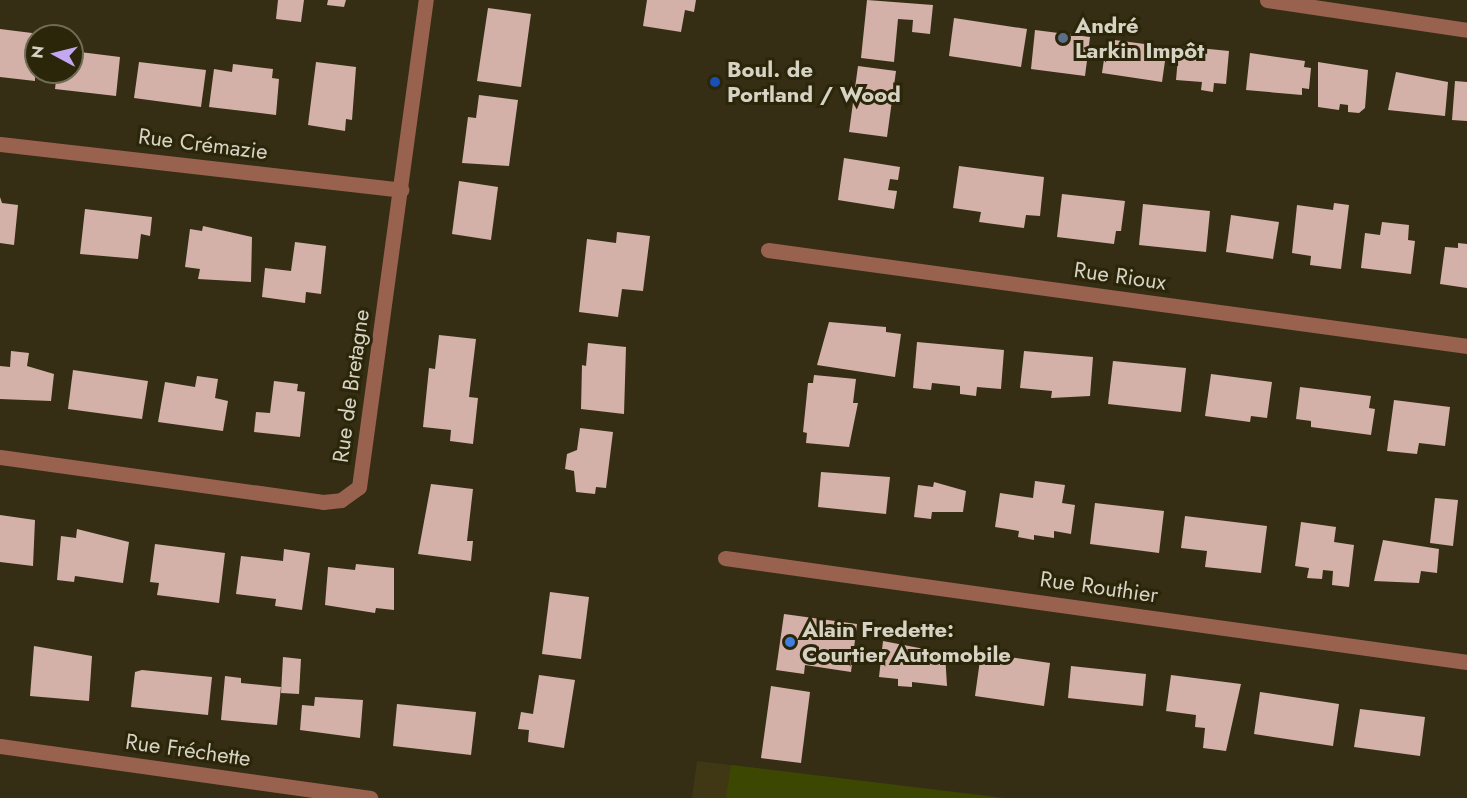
<!DOCTYPE html>
<meta charset="utf-8">
<style>
body{margin:0}
#map{position:relative;width:1467px;height:798px;overflow:hidden;background:#352e14;font-family:Jost,sans-serif}
div>[style]{position:absolute}
[style*='--x']{left:calc(var(--x)*1px);top:calc(var(--y)*1px);width:calc(var(--w)*1px);rotate:calc(var(--a)*1deg)}
.built>*{inset:0;background:#403815}
.green>*{inset:0;background:#3c4801}
.building>*{inset:0;background:#d4b1a8}
.minor>*{height:15px;margin:-7.5px;padding:0 7.5px;transform-origin:7.5px;border-radius:7.5px;background:#99624f}
.dots>*{width:16px;height:16px;translate:-50% -50%;box-sizing:border-box;border:3px solid #2b2509;border-radius:50%}
span{translate:-50% -50%;white-space:nowrap;text-align:center;line-height:1.15;-webkit-text-stroke:6px #2b2509;paint-order:stroke}
.poi-label{font-size:22px;color:#d7d3c4;font-weight:700}
.left{translate:0 -50%;text-align:left}
.street-label{font-size:22px;color:#d7d3c4}
.north{position:absolute;left:24px;top:24px;width:60px;height:60px;box-sizing:border-box;background:#2b2509;border:2px solid #706b54;border-radius:50%;rotate:277deg;font-size:16px;font-weight:700;line-height:24px;text-align:center;color:#d7d3c4}
.north::after{content:'';display:block;margin:auto;width:21px;height:27px;background:#c4a7f1;clip-path:polygon(50% 0,100% 100%,50% 72%,0 100%)}
</style>
<div id="map">
<div class="built">
<div style="clip-path:polygon(697px 761px,1007px 798px,692px 798px)"></div>
</div>
<div class="green">
<div style="clip-path:polygon(731px 765px,1001px 798px,726px 798px)"></div>
</div>
<div class="building">
<div style="clip-path:polygon(278px 0,304px 0,301px 22px,276px 19px)"></div>
<div style="clip-path:polygon(328px 0,346px 0,344px 7px,327px 5px)"></div>
<div style="clip-path:polygon(647px 0,696px 0,694px 12px,685px 10px,681px 32px,643px 26px)"></div>
<div style="clip-path:polygon(867px 0,933px 5px,930px 34px,912px 32px,913px 20px,898px 19px,894px 62px,861px 58px)"></div>
<div style="clip-path:polygon(488px 8px,531px 14px,521px 87px,477px 81px)"></div>
<div style="clip-path:polygon(954px 18px,1027px 29px,1021px 67px,949px 56px)"></div>
<div style="clip-path:polygon(0 29px,40px 34px,36px 36px,35px 81px,0 77px)"></div>
<div style="clip-path:polygon(1035px 30px,1090px 37px,1085px 76px,1031px 69px)"></div>
<div style="clip-path:polygon(1107px 39px,1167px 47px,1162px 82px,1102px 73px)"></div>
<div style="clip-path:polygon(1179px 46px,1229px 51px,1226px 84px,1214px 83px,1213px 92px,1201px 90px,1202px 82px,1176px 80px)"></div>
<div style="clip-path:polygon(72px 51px,120px 57px,116px 96px,55px 89px,57px 72px,72px 72px)"></div>
<div style="clip-path:polygon(1250px 53px,1305px 61px,1304px 67px,1311px 68px,1309px 89px,1302px 88px,1302px 95px,1246px 90px)"></div>
<div style="clip-path:polygon(139px 62px,206px 70px,201px 107px,134px 98px)"></div>
<div style="clip-path:polygon(316px 62px,356px 67px,352px 120px,346px 119px,345px 131px,308px 125px)"></div>
<div style="clip-path:polygon(1318px 62px,1368px 70px,1365px 108px,1359px 113px,1348px 112px,1348px 105px,1340px 104px,1339px 110px,1318px 107px)"></div>
<div style="clip-path:polygon(233px 64px,273px 69px,272px 78px,279px 79px,276px 115px,209px 107px,214px 69px,232px 72px)"></div>
<div style="clip-path:polygon(858px 66px,896px 71px,887px 137px,849px 132px)"></div>
<div style="clip-path:polygon(1396px 72px,1448px 82px,1445px 116px,1388px 110px)"></div>
<div style="clip-path:polygon(1455px 81px,1467px 82px,1467px 121px,1452px 120px)"></div>
<div style="clip-path:polygon(479px 95px,518px 100px,509px 166px,462px 163px,468px 117px,476px 118px)"></div>
<div style="clip-path:polygon(844px 158px,900px 167px,898px 180px,890px 179px,888px 190px,897px 191px,894px 209px,838px 200px)"></div>
<div style="clip-path:polygon(959px 166px,1044px 177px,1040px 216px,1026px 215px,1024px 228px,979px 222px,981px 212px,953px 208px)"></div>
<div style="clip-path:polygon(459px 181px,498px 187px,491px 240px,452px 234px)"></div>
<div style="clip-path:polygon(1062px 194px,1125px 201px,1121px 231px,1116px 231px,1114px 244px,1057px 237px)"></div>
<div style="clip-path:polygon(0 197px,2px 203px,18px 205px,14px 245px,0 243px)"></div>
<div style="clip-path:polygon(1334px 203px,1349px 205px,1341px 269px,1310px 265px,1311px 256px,1292px 253px,1297px 205px,1333px 210px)"></div>
<div style="clip-path:polygon(1143px 204px,1210px 211px,1206px 252px,1139px 245px)"></div>
<div style="clip-path:polygon(85px 209px,152px 217px,150px 236px,141px 234px,138px 259px,80px 254px)"></div>
<div style="clip-path:polygon(1231px 215px,1279px 222px,1273px 259px,1226px 252px)"></div>
<div style="clip-path:polygon(1382px 222px,1409px 225px,1408px 240px,1415px 241px,1411px 274px,1361px 268px,1365px 233px,1380px 235px)"></div>
<div style="clip-path:polygon(203px 226px,252px 237px,251px 282px,198px 279px,200px 269px,185px 267px,190px 229px,202px 231px)"></div>
<div style="clip-path:polygon(617px 232px,650px 236px,643px 291px,622px 289px,618px 317px,579px 312px,587px 239px,616px 243px)"></div>
<div style="clip-path:polygon(295px 242px,326px 246px,321px 294px,306px 292px,305px 303px,262px 297px,265px 268px,291px 271px)"></div>
<div style="clip-path:polygon(1458px 243px,1467px 244px,1467px 288px,1440px 284px,1445px 247px,1458px 248px)"></div>
<div style="clip-path:polygon(829px 322px,886px 327px,886px 332px,901px 334px,895px 377px,817px 365px)"></div>
<div style="clip-path:polygon(439px 335px,476px 339px,469px 397px,478px 398px,473px 444px,450px 441px,451px 430px,423px 427px,429px 368px,435px 369px)"></div>
<div style="clip-path:polygon(917px 342px,1004px 350px,1001px 389px,977px 387px,976px 396px,960px 394px,960px 386px,932px 383px,931px 390px,913px 388px)"></div>
<div style="clip-path:polygon(588px 343px,626px 347px,624px 414px,581px 409px,582px 365px,586px 366px)"></div>
<div style="clip-path:polygon(11px 351px,29px 353px,27px 366px,54px 374px,51px 401px,0 399px,0 366px,10px 367px)"></div>
<div style="clip-path:polygon(1024px 351px,1093px 357px,1090px 396px,1051px 398px,1052px 391px,1020px 388px)"></div>
<div style="clip-path:polygon(1113px 361px,1186px 368px,1181px 412px,1108px 404px)"></div>
<div style="clip-path:polygon(73px 370px,148px 381px,142px 419px,68px 409px)"></div>
<div style="clip-path:polygon(1211px 374px,1272px 382px,1267px 418px,1251px 416px,1250px 422px,1205px 416px)"></div>
<div style="clip-path:polygon(814px 375px,856px 379px,853px 403px,858px 403px,849px 447px,806px 443px,807px 433px,803px 432px,808px 383px,813px 383px)"></div>
<div style="clip-path:polygon(197px 376px,218px 379px,215px 398px,228px 401px,223px 431px,158px 422px,165px 382px,195px 387px)"></div>
<div style="clip-path:polygon(274px 381px,298px 384px,297px 391px,305px 392px,300px 437px,254px 432px,256px 412px,270px 413px)"></div>
<div style="clip-path:polygon(1300px 387px,1371px 396px,1369px 408px,1375px 409px,1371px 435px,1311px 427px,1311px 421px,1296px 419px)"></div>
<div style="clip-path:polygon(1394px 400px,1450px 407px,1445px 446px,1419px 443px,1417px 454px,1387px 451px)"></div>
<div style="clip-path:polygon(580px 428px,613px 432px,606px 488px,596px 487px,595px 494px,576px 492px,574px 471px,565px 469px,567px 454px,577px 450px)"></div>
<div style="clip-path:polygon(821px 472px,890px 477px,886px 514px,818px 507px)"></div>
<div style="clip-path:polygon(1035px 481px,1065px 485px,1062px 503px,1075px 505px,1071px 534px,1054px 531px,1054px 538px,1034px 535px,1034px 540px,1018px 537px,1019px 531px,995px 527px,1000px 493px,1033px 498px)"></div>
<div style="clip-path:polygon(934px 482px,966px 491px,963px 512px,932px 512px,931px 519px,914px 517px,918px 485px,933px 487px)"></div>
<div style="clip-path:polygon(431px 484px,473px 489px,467px 541px,473px 541px,471px 561px,418px 554px)"></div>
<div style="clip-path:polygon(1435px 498px,1458px 500px,1453px 546px,1430px 543px)"></div>
<div style="clip-path:polygon(1095px 503px,1164px 511px,1159px 553px,1090px 544px)"></div>
<div style="clip-path:polygon(0 515px,35px 520px,33px 566px,0 562px)"></div>
<div style="clip-path:polygon(1185px 516px,1267px 526px,1261px 573px,1205px 567px,1207px 551px,1181px 548px)"></div>
<div style="clip-path:polygon(1301px 522px,1336px 527px,1334px 542px,1354px 545px,1349px 587px,1332px 585px,1333px 571px,1323px 570px,1322px 579px,1307px 578px,1309px 568px,1295px 566px)"></div>
<div style="clip-path:polygon(77px 529px,129px 542px,123px 583px,75px 576px,74px 582px,57px 580px,61px 536px,76px 538px)"></div>
<div style="clip-path:polygon(1383px 540px,1439px 549px,1437px 573px,1421px 571px,1419px 583px,1374px 581px)"></div>
<div style="clip-path:polygon(155px 544px,225px 553px,219px 603px,157px 595px,159px 583px,150px 582px)"></div>
<div style="clip-path:polygon(284px 549px,310px 553px,302px 610px,275px 606px,276px 599px,236px 594px,241px 556px,283px 561px)"></div>
<div style="clip-path:polygon(356px 564px,394px 568px,394px 610px,376px 608px,375px 613px,325px 605px,328px 567px,355px 570px)"></div>
<div style="clip-path:polygon(550px 592px,589px 597px,581px 659px,542px 654px)"></div>
<div style="clip-path:polygon(784px 614px,857px 624px,851px 672px,805px 665px,804px 674px,776px 670px)"></div>
<div style="clip-path:polygon(883px 641px,945px 653px,947px 686px,912px 682px,912px 687px,898px 686px,898px 679px,879px 677px)"></div>
<div style="clip-path:polygon(34px 646px,92px 656px,89px 701px,30px 696px)"></div>
<div style="clip-path:polygon(981px 653px,1050px 663px,1044px 706px,975px 696px)"></div>
<div style="clip-path:polygon(283px 657px,301px 659px,299px 694px,281px 693px)"></div>
<div style="clip-path:polygon(1071px 666px,1146px 674px,1143px 706px,1068px 698px)"></div>
<div style="clip-path:polygon(142px 670px,212px 677px,208px 715px,131px 707px,135px 672px)"></div>
<div style="clip-path:polygon(539px 675px,575px 680px,564px 748px,528px 742px,529px 730px,518px 729px,521px 712px,533px 714px)"></div>
<div style="clip-path:polygon(1171px 675px,1241px 684px,1226px 751px,1203px 748px,1205px 728px,1195px 727px,1196px 715px,1166px 711px)"></div>
<div style="clip-path:polygon(225px 676px,241px 678px,241px 683px,281px 687px,277px 725px,221px 720px)"></div>
<div style="clip-path:polygon(771px 686px,810px 692px,801px 763px,761px 758px)"></div>
<div style="clip-path:polygon(1260px 692px,1339px 704px,1333px 746px,1254px 734px)"></div>
<div style="clip-path:polygon(315px 697px,363px 700px,360px 738px,300px 730px,302px 705px,314px 706px)"></div>
<div style="clip-path:polygon(397px 704px,476px 712px,471px 755px,393px 746px)"></div>
<div style="clip-path:polygon(1360px 709px,1425px 717px,1420px 756px,1354px 747px)"></div>
</div>
<div class="minor">
<div style="--x:1267;--y:0;--w:202;--a:8.5"></div>
<div style="--x:0;--y:144;--w:404;--a:6.5"></div>
<div style="--x:768;--y:250;--w:706;--a:7.82"></div>
<div style="--x:0;--y:457;--w:326;--a:7.9"></div>
<div style="--x:323;--y:502;--w:18;--a:-6"></div>
<div style="--x:341;--y:500;--w:22;--a:-36"></div>
<div style="--x:359;--y:487;--w:492;--a:-82.2"></div>
<div style="--x:725;--y:558;--w:749;--a:7.98"></div>
<div style="--x:0;--y:746;--w:374;--a:8"></div>
</div>
<div class="dots">
<div style="left:1063px;top:38px;background:#5c6f8a"></div>
<div style="left:715px;top:82px;background:#1a4fb4"></div>
<div style="left:790px;top:642px;background:#3f7fe0"></div>
</div>
<div class="poi-label">
<span class="left" style="left:1075px;top:38px">André<br>Larkin Impôt</span>
<span class="left" style="left:727px;top:82px">Boul. de<br>Portland / Wood</span>
<span class="left" style="left:802px;top:642px">Alain Fredette:<br>Courtier Automobile</span>
</div>
<div class="street-label">
<span style="left:203px;top:144px;rotate:7deg">Rue Crémazie</span>
<span style="left:1120px;top:276px;rotate:8deg">Rue Rioux</span>
<span style="left:351px;top:386px;rotate:-82deg">Rue de Bretagne</span>
<span style="left:1099px;top:587px;rotate:8deg">Rue Routhier</span>
<span style="left:188px;top:750px;rotate:8deg">Rue Fréchette</span>
</div>
<div class="north">N</div>
</div>
